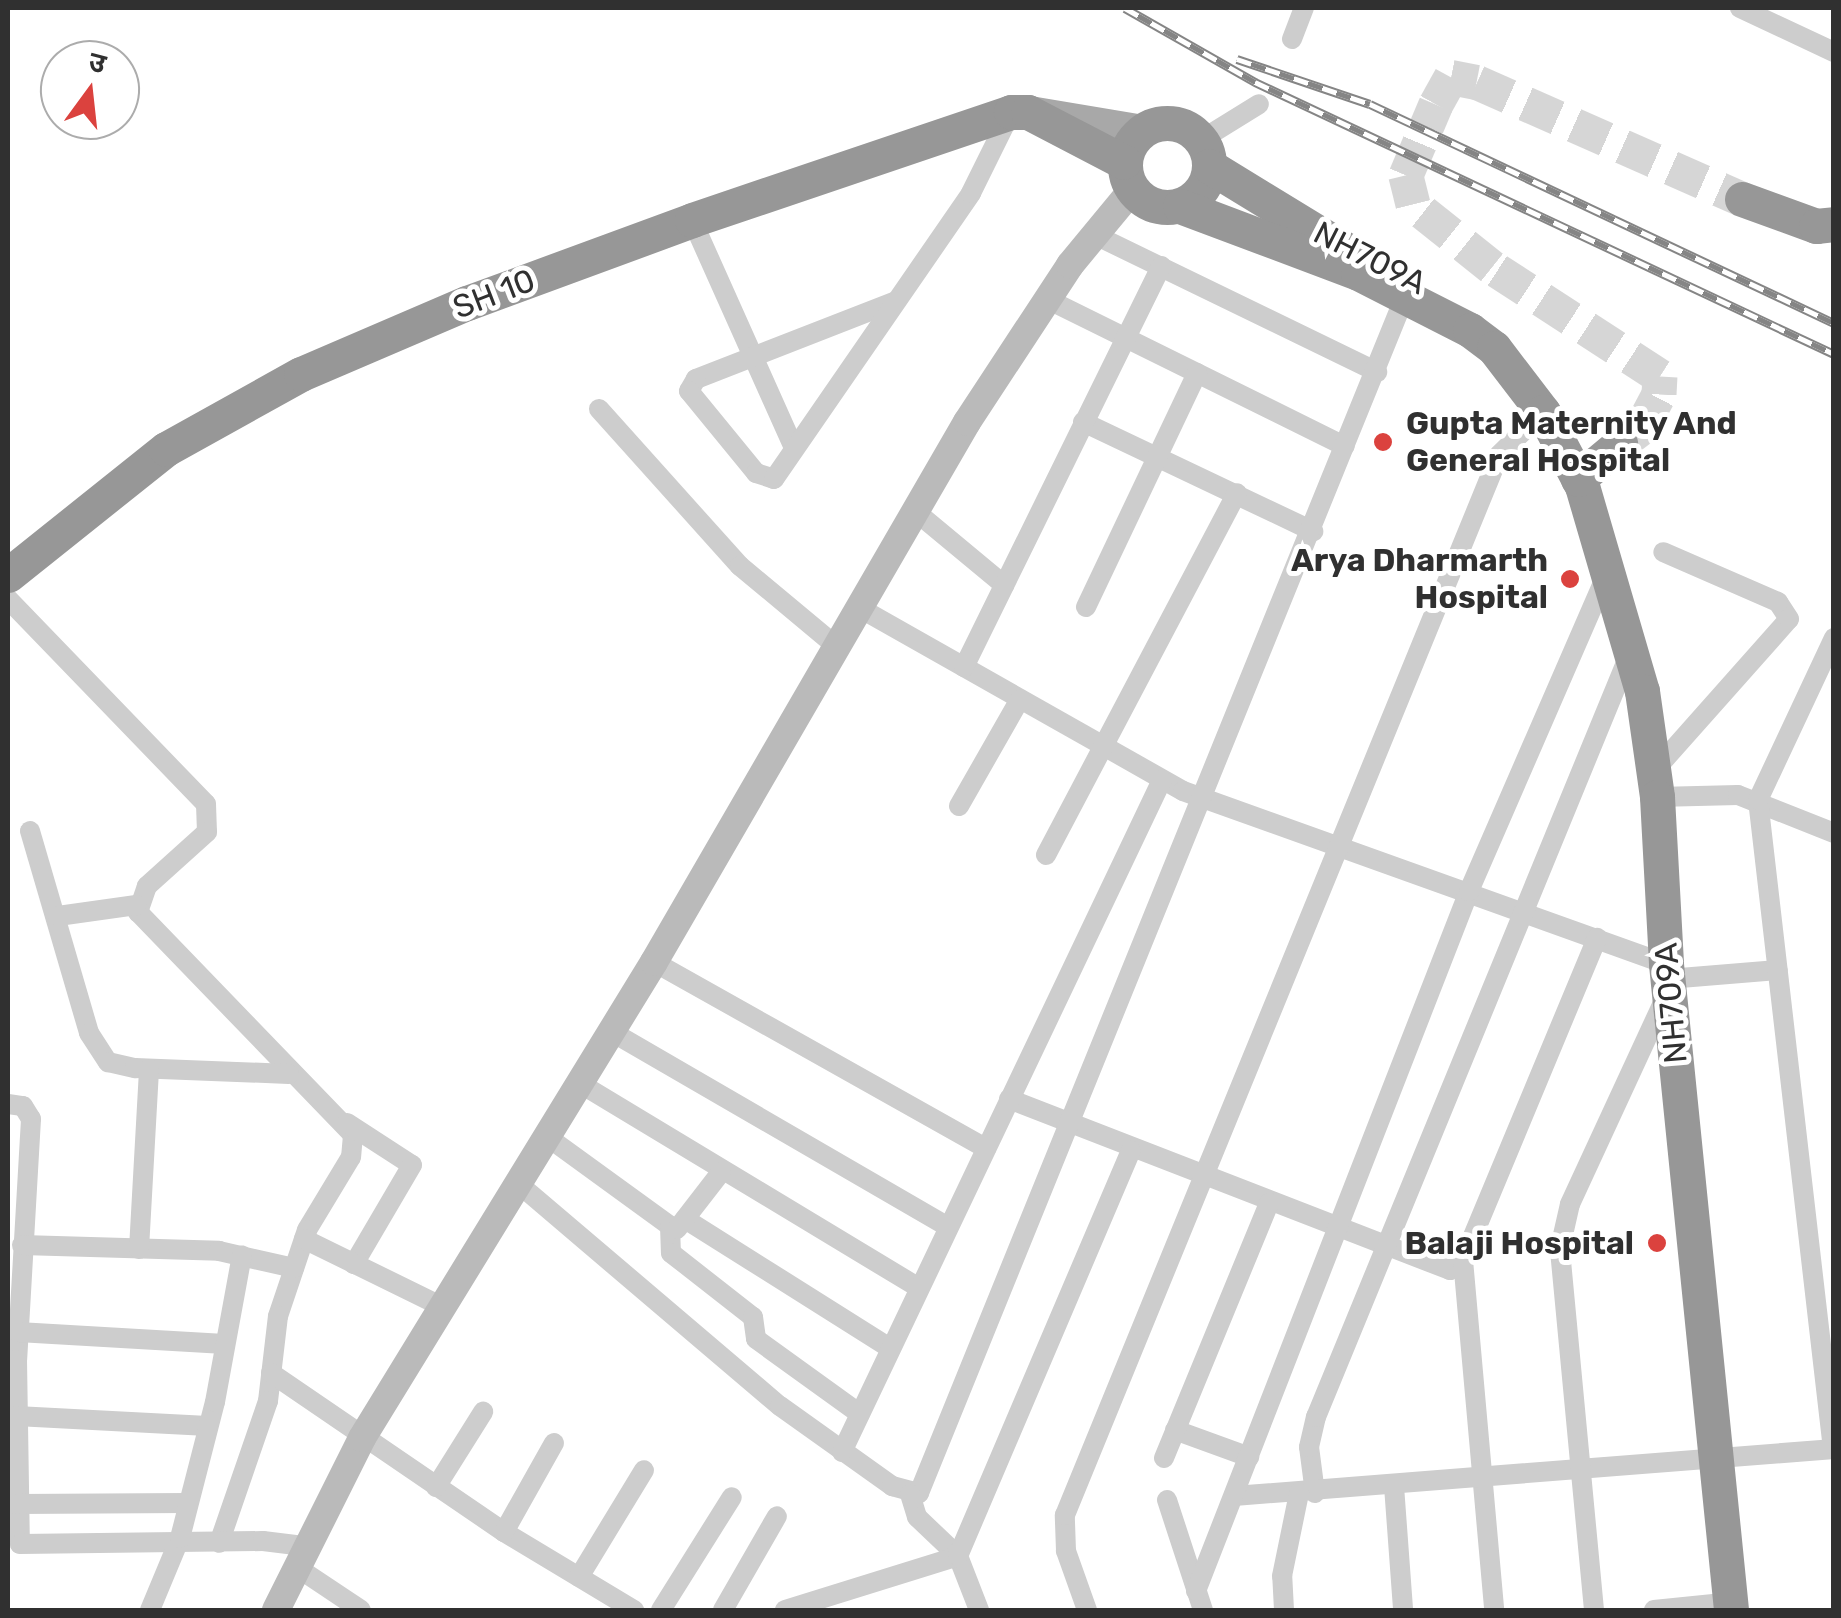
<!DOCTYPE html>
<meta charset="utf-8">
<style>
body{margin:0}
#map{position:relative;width:1841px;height:1618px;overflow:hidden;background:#fff;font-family:Rubik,"Noto Sans Devanagari",sans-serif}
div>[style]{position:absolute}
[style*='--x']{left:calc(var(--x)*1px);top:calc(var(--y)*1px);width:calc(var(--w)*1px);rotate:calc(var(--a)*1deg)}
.highway-tunnel>*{height:35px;margin-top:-17.5px;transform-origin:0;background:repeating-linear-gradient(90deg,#d6d6d6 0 35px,transparent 0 53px)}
.street>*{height:20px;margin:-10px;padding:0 10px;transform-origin:10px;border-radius:10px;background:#cdcdcd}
.secondary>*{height:28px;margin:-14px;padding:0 14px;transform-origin:14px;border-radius:14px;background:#bababa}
.primary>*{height:30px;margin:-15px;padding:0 15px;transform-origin:15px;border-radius:15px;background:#a8a8a8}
.highway>*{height:35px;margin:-17.5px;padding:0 17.5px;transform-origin:17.5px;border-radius:17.5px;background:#979797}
.highway>.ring{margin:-17.5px;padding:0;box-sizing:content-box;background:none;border:35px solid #979797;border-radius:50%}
.rail>*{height:9px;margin-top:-4.5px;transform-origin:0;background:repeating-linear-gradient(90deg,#fff 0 15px,#858585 0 30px);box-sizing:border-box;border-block:2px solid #858585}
.dots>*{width:28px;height:28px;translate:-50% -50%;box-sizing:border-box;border:5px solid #fff;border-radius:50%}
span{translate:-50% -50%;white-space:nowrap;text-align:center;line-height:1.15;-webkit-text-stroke:10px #fff;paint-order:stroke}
.street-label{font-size:32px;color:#303030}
.poi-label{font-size:32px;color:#303030;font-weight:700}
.left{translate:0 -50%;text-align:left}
.right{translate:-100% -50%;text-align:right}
.frame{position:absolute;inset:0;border:10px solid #303030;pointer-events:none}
.north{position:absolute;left:40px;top:40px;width:100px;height:100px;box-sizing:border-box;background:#fff;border:2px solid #acacac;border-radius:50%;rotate:15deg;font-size:28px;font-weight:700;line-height:40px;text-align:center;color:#303030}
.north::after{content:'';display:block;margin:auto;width:35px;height:45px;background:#db423e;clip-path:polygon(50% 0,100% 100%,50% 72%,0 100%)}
</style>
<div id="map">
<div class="highway-tunnel">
<div style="--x:1620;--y:444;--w:26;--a:-37"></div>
<div style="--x:1641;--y:428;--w:38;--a:-62"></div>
<div style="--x:1659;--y:394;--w:18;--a:-87"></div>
<div style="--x:1660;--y:376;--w:200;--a:-147"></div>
<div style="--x:1492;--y:267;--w:101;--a:-141.4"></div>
<div style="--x:1413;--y:204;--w:30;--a:-104"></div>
<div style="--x:1406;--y:175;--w:77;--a:-67.1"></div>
<div style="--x:1436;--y:104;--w:31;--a:-61"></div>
<div style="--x:1451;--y:77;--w:26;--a:11"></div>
<div style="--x:1477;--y:82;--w:290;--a:23.8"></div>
</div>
<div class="street">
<div style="--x:1740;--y:8;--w:104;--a:25.1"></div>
<div style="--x:1292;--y:39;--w:33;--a:-69"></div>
<div style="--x:1201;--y:140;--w:68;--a:-31.8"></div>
<div style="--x:692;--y:220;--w:250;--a:65.9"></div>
<div style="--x:1093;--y:234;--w:316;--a:25.9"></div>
<div style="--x:1047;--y:299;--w:332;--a:26.3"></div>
<div style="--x:896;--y:301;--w:215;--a:158.7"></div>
<div style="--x:696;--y:379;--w:14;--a:120"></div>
<div style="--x:689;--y:391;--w:106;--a:50.7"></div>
<div style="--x:756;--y:473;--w:19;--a:18"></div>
<div style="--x:774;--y:479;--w:347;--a:-55.4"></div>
<div style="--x:971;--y:193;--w:90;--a:-63.7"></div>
<div style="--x:599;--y:409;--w:211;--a:48.1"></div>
<div style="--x:740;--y:566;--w:125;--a:39.8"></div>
<div style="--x:1083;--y:422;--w:255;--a:25.4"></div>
<div style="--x:915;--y:511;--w:116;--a:39.7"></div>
<div style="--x:8;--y:599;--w:285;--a:46"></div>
<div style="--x:206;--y:804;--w:28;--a:88"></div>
<div style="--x:207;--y:832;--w:81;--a:138"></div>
<div style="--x:147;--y:886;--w:28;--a:109"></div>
<div style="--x:138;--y:912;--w:310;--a:46"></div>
<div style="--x:353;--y:1135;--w:22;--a:95"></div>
<div style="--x:351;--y:1157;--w:85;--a:121.1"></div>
<div style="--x:307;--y:1230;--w:91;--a:108.6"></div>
<div style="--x:278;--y:1316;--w:86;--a:96.7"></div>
<div style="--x:268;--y:1401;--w:150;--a:109"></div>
<div style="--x:858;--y:607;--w:373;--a:29.5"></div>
<div style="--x:1183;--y:791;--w:513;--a:19.71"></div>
<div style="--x:1086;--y:607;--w:259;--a:-64.6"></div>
<div style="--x:964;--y:667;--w:447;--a:-63.8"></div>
<div style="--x:1654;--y:771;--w:203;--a:-48.4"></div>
<div style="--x:1789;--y:619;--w:20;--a:-123"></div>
<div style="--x:1778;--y:602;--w:125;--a:-156.5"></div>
<div style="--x:1657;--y:797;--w:81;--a:-1.4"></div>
<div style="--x:1738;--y:795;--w:103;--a:21.6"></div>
<div style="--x:959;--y:806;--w:123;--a:-60.3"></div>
<div style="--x:30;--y:831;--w:210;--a:73.7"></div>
<div style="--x:89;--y:1033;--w:35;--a:57"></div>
<div style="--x:108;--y:1062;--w:28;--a:13"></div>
<div style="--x:135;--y:1068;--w:154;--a:2.2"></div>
<div style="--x:1046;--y:855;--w:409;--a:-62.2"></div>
<div style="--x:58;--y:916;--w:79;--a:-8"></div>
<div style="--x:654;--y:962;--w:381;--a:29.3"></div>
<div style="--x:1668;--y:979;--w:110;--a:-4.7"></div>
<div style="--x:612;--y:1032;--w:389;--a:30.1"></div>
<div style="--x:581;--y:1084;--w:395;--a:31.1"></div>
<div style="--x:1009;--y:1099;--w:473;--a:21.2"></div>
<div style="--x:1450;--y:1270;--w:16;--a:-38"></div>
<div style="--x:1463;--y:1260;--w:349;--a:-67.4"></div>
<div style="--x:8;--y:1104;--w:15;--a:8"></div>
<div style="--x:23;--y:1106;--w:15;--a:58"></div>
<div style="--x:31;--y:1119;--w:241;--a:93.3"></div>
<div style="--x:17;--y:1360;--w:184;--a:89.1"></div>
<div style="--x:20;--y:1544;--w:243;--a:-0.7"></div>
<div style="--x:263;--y:1541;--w:41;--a:7"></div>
<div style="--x:347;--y:1123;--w:77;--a:32.9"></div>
<div style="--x:412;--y:1165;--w:115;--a:120.4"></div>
<div style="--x:549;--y:1138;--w:150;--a:36"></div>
<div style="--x:670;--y:1226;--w:27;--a:88"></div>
<div style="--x:671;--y:1253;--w:104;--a:38"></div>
<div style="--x:753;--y:1317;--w:22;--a:82"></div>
<div style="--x:756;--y:1339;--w:128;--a:35.8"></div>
<div style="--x:520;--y:1185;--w:341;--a:40.4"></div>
<div style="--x:780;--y:1406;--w:138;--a:35.5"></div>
<div style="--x:892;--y:1486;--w:28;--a:15"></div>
<div style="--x:919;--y:1493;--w:1292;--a:-67.9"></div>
<div style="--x:685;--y:1219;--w:242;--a:32.2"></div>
<div style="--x:677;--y:1229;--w:72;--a:-52.3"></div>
<div style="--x:304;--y:1239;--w:155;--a:26.1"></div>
<div style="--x:22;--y:1245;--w:197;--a:1.7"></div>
<div style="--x:219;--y:1251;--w:77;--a:12.8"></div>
<div style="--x:139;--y:1249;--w:180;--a:-86.8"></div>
<div style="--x:1463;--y:1260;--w:351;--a:84.9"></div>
<div style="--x:18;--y:1332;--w:207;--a:3.3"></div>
<div style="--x:271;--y:1373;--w:282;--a:34.3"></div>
<div style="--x:504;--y:1532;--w:152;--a:31"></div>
<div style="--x:16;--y:1416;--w:192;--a:3"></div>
<div style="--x:1175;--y:1430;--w:79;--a:20"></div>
<div style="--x:1833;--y:1449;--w:653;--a:-96.59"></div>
<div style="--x:1758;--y:800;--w:179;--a:-64.9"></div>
<div style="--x:842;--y:1452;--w:744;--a:-64.54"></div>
<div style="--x:1164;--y:1458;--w:276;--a:-67.6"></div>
<div style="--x:1394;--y:1486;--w:124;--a:85.8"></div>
<div style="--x:436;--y:1487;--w:89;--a:-57.9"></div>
<div style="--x:1315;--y:1493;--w:46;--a:-97.4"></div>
<div style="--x:1309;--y:1447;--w:31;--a:-77"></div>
<div style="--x:1316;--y:1417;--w:826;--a:-67.66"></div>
<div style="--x:910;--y:1494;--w:24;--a:73"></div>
<div style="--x:917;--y:1517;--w:57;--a:43.6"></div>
<div style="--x:958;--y:1556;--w:58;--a:68.7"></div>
<div style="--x:1234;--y:1496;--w:602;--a:-4.48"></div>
<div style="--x:1167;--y:1500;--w:116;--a:71.9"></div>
<div style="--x:16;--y:1504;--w:172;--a:-0.3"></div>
<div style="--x:504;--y:1532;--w:102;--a:-60.7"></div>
<div style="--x:295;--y:1566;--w:79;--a:33.7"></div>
<div style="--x:579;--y:1577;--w:125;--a:-58.7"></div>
<div style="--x:1196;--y:1591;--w:751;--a:-68.69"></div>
<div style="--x:1469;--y:891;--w:347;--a:-66.5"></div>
<div style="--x:150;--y:1610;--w:78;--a:-67.4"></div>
<div style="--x:180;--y:1538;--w:140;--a:-75.6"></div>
<div style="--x:215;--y:1402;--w:149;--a:-79.6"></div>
<div style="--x:661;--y:1610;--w:133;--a:-57.9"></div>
<div style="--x:723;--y:1610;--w:108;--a:-60.1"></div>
<div style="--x:785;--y:1610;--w:181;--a:-17.3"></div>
<div style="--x:958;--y:1556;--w:441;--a:-66.9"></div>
<div style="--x:1087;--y:1610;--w:63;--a:-109.6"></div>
<div style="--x:1066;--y:1551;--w:36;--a:-92"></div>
<div style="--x:1065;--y:1515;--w:1145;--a:-67.73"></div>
<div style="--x:1499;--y:455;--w:62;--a:-44.3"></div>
<div style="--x:1284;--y:1610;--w:34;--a:-93"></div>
<div style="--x:1282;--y:1576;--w:85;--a:-78.4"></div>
<div style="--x:1594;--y:1610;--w:364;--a:-95.4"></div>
<div style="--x:1560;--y:1248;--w:45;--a:-77.2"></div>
<div style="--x:1570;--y:1204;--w:229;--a:-65.2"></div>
<div style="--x:1654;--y:1610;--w:77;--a:-5.9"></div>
</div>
<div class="secondary">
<div style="--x:276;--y:1610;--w:192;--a:-63.4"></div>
<div style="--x:362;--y:1438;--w:558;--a:-58.47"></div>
<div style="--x:654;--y:962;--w:624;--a:-59.9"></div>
<div style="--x:967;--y:422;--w:188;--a:-56.7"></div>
<div style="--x:1070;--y:265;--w:97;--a:-50.4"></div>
</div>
<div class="primary">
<div style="--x:1036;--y:112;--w:109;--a:9.5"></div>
</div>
<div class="highway">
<div class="ring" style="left:1125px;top:123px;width:49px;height:49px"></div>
<div style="--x:1209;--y:166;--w:159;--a:31.4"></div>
<div style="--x:1742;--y:199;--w:79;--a:20"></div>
<div style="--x:1816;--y:226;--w:18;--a:-6"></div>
<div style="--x:1180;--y:206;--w:190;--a:20.6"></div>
<div style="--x:1358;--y:273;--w:126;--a:27"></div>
<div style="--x:1470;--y:330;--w:30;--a:37"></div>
<div style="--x:1494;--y:348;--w:81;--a:52.6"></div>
<div style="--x:1543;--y:412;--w:84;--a:62.2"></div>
<div style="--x:1582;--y:486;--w:214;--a:73.7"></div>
<div style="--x:1642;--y:691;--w:107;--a:81.9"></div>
<div style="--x:1657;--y:797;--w:167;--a:86.9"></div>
<div style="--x:1666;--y:964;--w:649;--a:84.25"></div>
<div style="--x:1578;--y:479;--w:55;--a:-39.8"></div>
<div style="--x:8;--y:575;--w:202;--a:-38.6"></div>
<div style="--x:166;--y:449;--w:154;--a:-29.1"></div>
<div style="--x:301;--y:374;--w:181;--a:-23.2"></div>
<div style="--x:467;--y:303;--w:240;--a:-20.2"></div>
<div style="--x:692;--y:220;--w:337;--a:-18.7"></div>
<div style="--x:1011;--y:112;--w:17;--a:0"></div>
<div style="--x:1028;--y:112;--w:108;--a:27.5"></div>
</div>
<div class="rail">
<div style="--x:1125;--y:8;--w:150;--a:29.6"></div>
<div style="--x:1255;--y:82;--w:640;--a:25.16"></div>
<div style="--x:1237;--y:59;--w:140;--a:18.7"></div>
<div style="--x:1370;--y:104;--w:513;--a:25.27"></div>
</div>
<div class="dots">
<div style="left:1383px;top:442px;background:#db423e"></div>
<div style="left:1570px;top:579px;background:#db423e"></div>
<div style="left:1657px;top:1243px;background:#db423e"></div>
</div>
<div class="street-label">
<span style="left:1370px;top:258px;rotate:27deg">NH709A</span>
<span style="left:494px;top:294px;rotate:-21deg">SH 10</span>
<span style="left:1671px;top:1003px;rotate:-95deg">NH709A</span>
</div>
<div class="poi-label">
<span class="left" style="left:1406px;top:442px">Gupta Maternity And<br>General Hospital</span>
<span class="right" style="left:1548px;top:579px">Arya Dharmarth<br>Hospital</span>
<span class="right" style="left:1634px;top:1243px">Balaji Hospital</span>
</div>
<div class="frame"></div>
<div class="north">उ</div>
</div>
